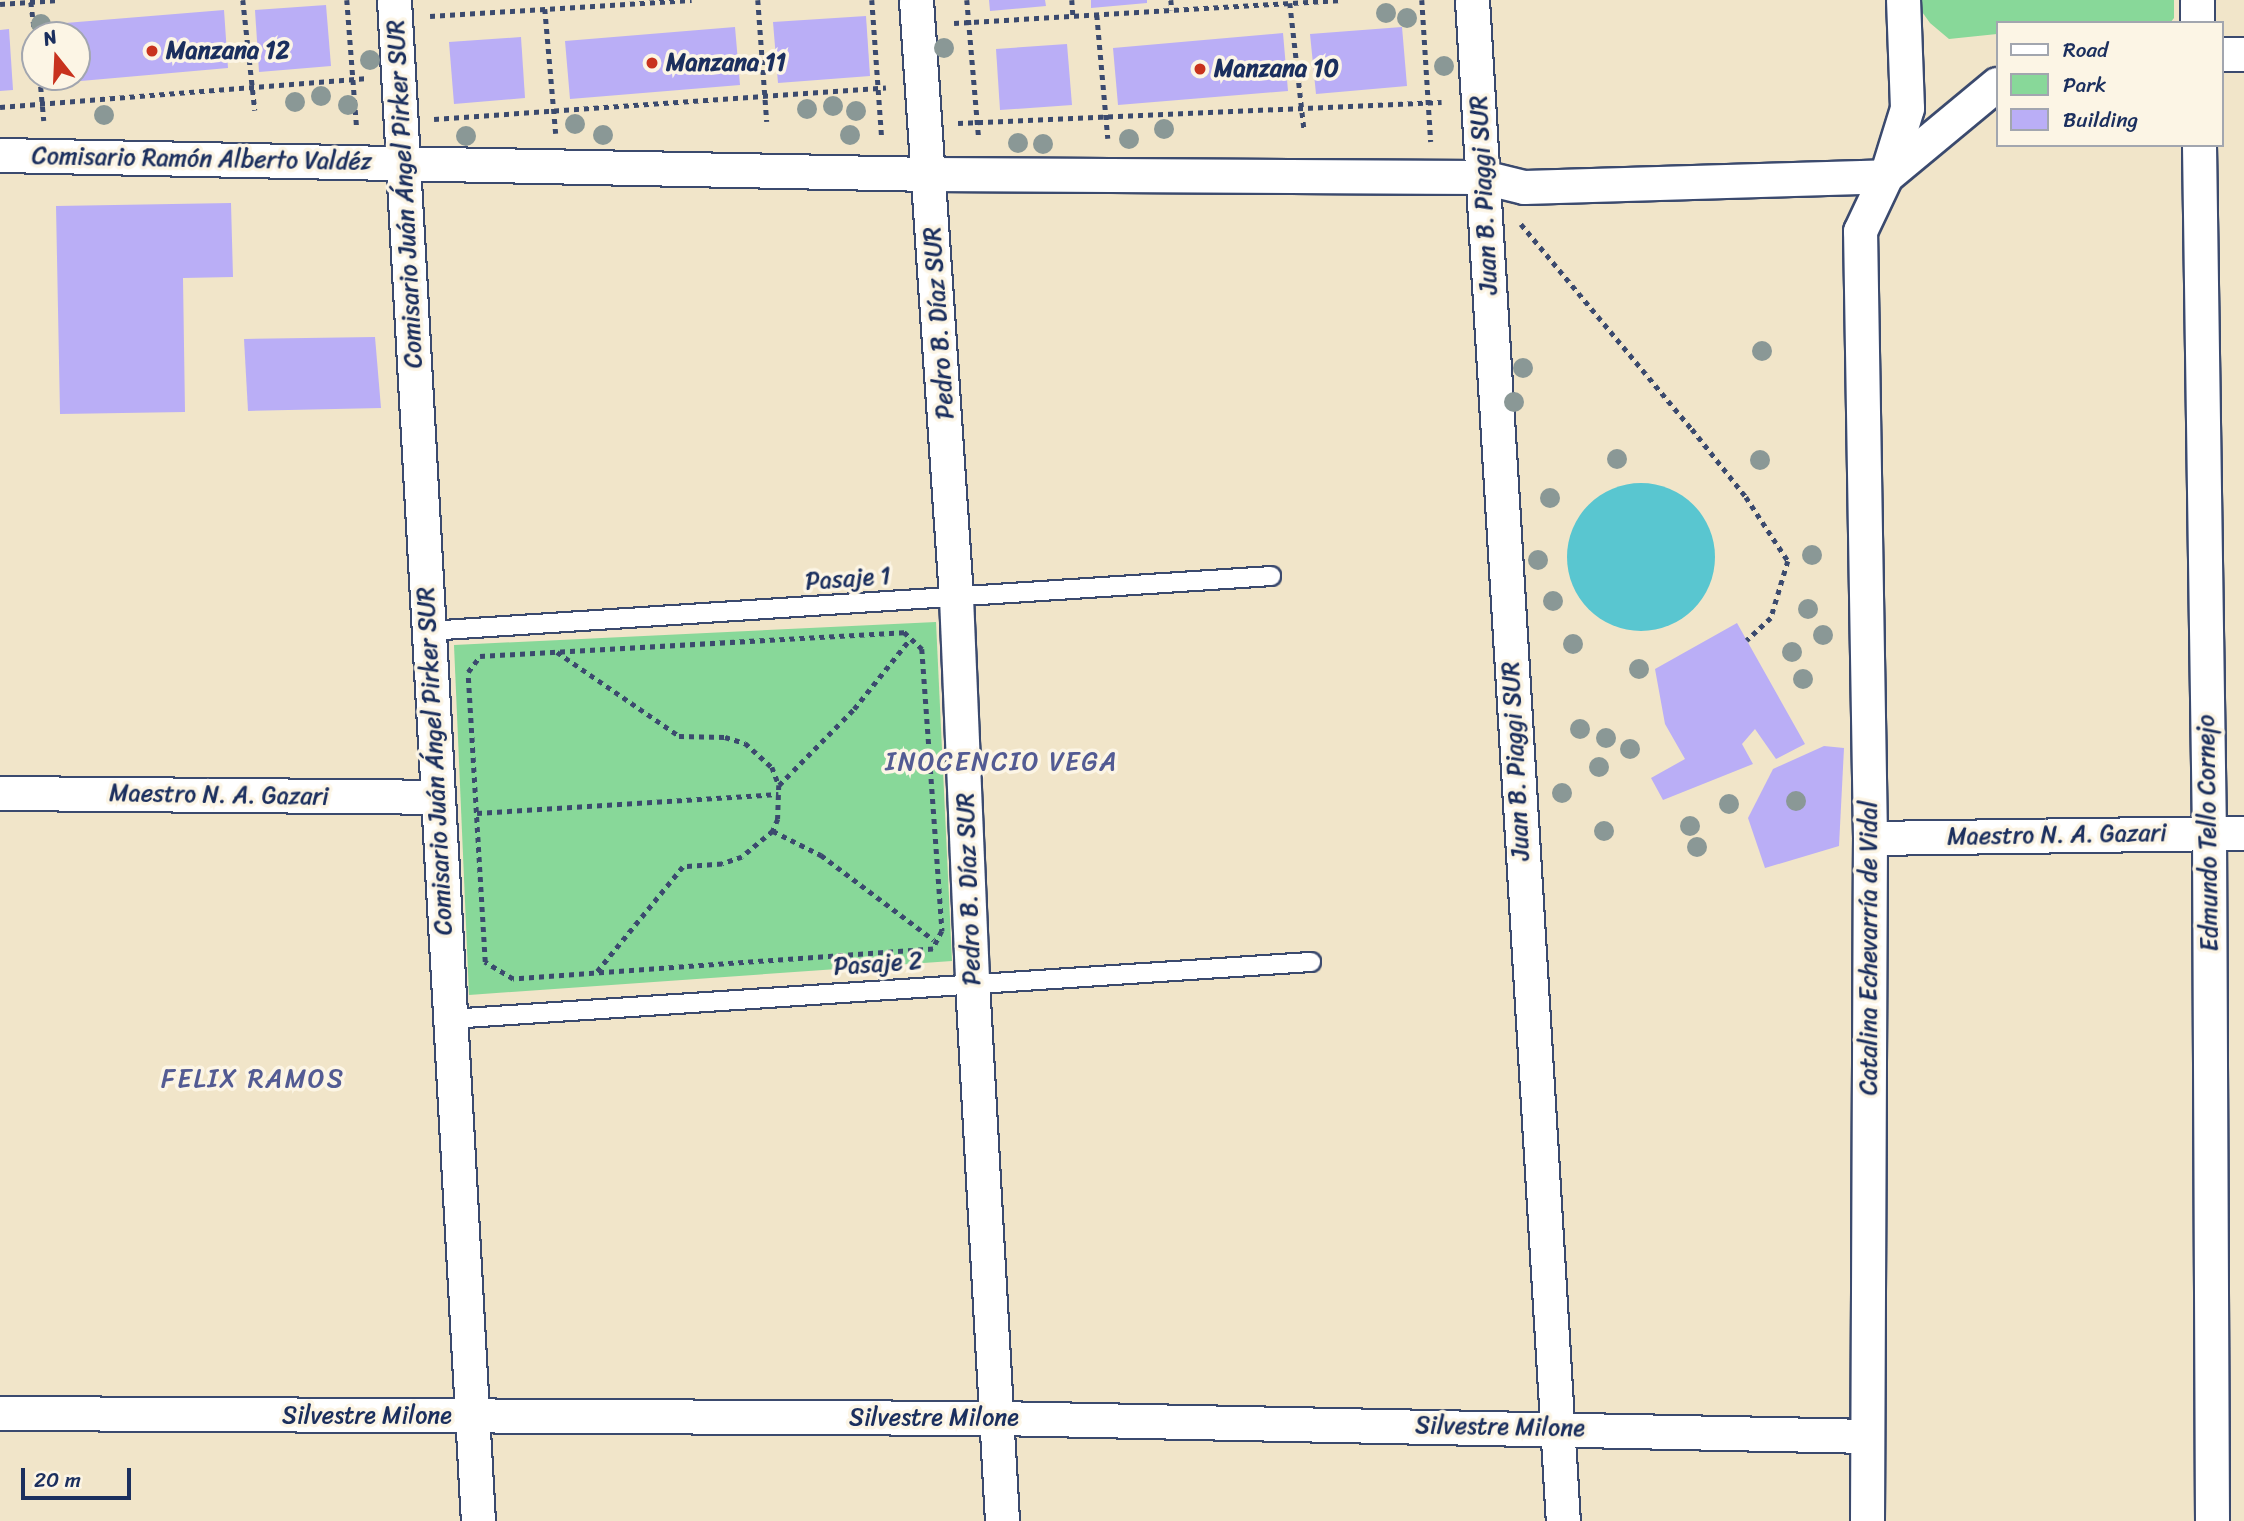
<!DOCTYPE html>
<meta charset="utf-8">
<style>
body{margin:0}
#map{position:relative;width:2244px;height:1521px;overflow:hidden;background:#f1e5c9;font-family:Sriracha,sans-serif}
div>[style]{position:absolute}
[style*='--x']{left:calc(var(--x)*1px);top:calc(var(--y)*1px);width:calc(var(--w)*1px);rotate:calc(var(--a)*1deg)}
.green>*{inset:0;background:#88d899}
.water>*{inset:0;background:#59c6d0}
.round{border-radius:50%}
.building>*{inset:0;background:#baaef6}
.path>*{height:4.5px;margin-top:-2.25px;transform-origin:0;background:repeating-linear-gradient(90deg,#3b4a6e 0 5px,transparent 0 10px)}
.roads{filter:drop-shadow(2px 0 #3b4a6e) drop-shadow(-2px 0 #3b4a6e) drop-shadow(0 2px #3b4a6e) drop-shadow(0 -2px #3b4a6e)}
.service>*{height:18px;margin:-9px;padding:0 9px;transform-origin:9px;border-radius:9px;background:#fff}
.minor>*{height:33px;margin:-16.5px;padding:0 16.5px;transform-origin:16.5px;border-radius:16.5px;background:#fff}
.trees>*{width:20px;height:20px;margin:-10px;border-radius:50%;background:#8a9896}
.dots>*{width:19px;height:19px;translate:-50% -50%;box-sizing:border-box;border:4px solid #fcf5e5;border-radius:50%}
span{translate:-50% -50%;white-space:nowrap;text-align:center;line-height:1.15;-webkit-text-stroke:7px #fcf5e5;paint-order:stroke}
.poi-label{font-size:24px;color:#1b2f5e;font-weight:700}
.left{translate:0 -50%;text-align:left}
.street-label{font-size:24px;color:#1b2f5e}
.neighbourhood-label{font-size:26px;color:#535b93;letter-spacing:2px}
.legend{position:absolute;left:1996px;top:21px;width:228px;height:126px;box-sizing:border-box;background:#fcf5e5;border:2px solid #a2a6af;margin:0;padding:9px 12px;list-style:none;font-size:21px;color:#1b2f5e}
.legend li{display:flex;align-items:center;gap:14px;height:35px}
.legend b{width:35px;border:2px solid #a2a6af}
.north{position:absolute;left:21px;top:21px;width:70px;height:70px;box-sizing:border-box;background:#fcf5e5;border:2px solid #a2a6af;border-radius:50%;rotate:342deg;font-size:19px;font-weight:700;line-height:28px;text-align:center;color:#1b2f5e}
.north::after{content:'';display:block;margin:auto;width:24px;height:32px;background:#c8321e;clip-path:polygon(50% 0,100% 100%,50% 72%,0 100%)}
.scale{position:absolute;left:21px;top:1468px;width:110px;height:32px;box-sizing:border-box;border:4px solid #1b2f5e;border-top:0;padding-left:9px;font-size:21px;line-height:24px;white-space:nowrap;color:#1b2f5e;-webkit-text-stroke:5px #fcf5e5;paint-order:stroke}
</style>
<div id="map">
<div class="green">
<div style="clip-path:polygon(1920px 0,2174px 0,2174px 18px,2170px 23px,1997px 23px,1997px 34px,1949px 39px,1930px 23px,1920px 9px)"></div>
<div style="clip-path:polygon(936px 622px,952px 961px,469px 995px,454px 645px)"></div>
</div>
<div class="water">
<div class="round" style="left:1567px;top:483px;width:148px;height:148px"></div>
</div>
<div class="building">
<div style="clip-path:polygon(989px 0,1045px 0,1046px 6px,990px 11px)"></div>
<div style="clip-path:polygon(1091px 0,1147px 0,1147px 3px,1091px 8px)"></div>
<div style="clip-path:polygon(326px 5px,331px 66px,259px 72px,255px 10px)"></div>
<div style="clip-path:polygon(224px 10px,228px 68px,58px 83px,58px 77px,77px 77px,77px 35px,54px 35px,53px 24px)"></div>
<div style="clip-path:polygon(866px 16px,870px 76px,778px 83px,773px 22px)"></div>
<div style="clip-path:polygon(735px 27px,740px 85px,570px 99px,565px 41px)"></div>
<div style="clip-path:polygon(1402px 27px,1407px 86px,1316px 94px,1310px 34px)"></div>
<div style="clip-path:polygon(9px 29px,13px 90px,0 91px,0 30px)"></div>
<div style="clip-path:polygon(1283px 33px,1288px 91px,1118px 105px,1113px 48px)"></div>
<div style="clip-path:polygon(521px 37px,525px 98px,454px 104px,449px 42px)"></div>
<div style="clip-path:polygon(1067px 44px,1072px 105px,1000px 110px,996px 49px)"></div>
<div style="clip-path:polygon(231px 203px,233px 277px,183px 278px,185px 412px,60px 414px,56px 206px)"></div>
<div style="clip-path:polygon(375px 337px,381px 408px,248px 411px,244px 339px)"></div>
<div style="clip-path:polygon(1737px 623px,1805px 744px,1776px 759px,1755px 729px,1742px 744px,1753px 764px,1663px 800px,1651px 778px,1685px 759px,1665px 724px,1655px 669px)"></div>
<div style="clip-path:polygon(1824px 746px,1844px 748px,1839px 846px,1765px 868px,1748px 818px,1773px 769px)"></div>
</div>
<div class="path">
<div style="--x:243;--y:0;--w:111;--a:83.8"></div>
<div style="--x:347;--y:0;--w:129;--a:85.6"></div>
<div style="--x:758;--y:0;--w:122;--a:85.8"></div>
<div style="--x:872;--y:0;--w:138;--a:85.9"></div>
<div style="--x:967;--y:0;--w:140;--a:85.1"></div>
<div style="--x:1072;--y:0;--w:16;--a:86"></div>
<div style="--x:1171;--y:0;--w:10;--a:84"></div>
<div style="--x:1422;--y:0;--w:142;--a:86.4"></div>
<div style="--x:31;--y:2;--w:34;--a:83"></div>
<div style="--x:1290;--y:3;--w:126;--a:83.6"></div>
<div style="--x:0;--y:4;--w:59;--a:-3.9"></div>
<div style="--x:545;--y:9;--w:125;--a:85"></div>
<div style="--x:1097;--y:15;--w:124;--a:84.9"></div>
<div style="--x:430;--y:16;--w:262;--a:-3.5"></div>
<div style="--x:954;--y:23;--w:385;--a:-3.4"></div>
<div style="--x:40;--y:77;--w:44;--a:84.8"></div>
<div style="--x:0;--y:107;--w:366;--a:-4.5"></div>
<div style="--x:434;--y:119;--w:453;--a:-4"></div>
<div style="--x:958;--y:123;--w:484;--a:-2.5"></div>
<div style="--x:1521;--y:224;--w:267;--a:50.2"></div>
<div style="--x:1692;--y:429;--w:87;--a:51.5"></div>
<div style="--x:1746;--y:497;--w:77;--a:56.7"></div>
<div style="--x:1788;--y:561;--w:59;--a:106.6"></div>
<div style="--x:1771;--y:618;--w:33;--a:137"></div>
<div style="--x:904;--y:632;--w:25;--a:43"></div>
<div style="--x:922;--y:649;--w:283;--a:85.9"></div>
<div style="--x:942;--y:931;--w:20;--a:117"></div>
<div style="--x:933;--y:949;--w:421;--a:175.9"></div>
<div style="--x:513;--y:979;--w:33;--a:-149"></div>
<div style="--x:485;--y:962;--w:290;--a:-93.4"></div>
<div style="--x:468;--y:672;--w:20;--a:-53"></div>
<div style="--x:480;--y:656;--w:425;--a:-3.2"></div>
<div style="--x:557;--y:652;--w:148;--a:34.5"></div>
<div style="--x:679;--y:736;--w:46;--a:1.2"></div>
<div style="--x:725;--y:737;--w:21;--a:17"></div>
<div style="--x:745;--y:743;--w:36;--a:42"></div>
<div style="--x:772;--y:767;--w:19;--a:69"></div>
<div style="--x:779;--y:785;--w:34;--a:92"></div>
<div style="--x:778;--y:819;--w:13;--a:113"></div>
<div style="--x:773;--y:831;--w:40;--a:140"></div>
<div style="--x:742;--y:857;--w:21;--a:161"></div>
<div style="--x:722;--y:864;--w:39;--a:176"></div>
<div style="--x:683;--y:867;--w:136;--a:129.3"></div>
<div style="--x:779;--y:785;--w:107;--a:-45.4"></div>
<div style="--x:854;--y:709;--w:90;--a:-51.3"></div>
<div style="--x:477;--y:813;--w:302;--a:-3.6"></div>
<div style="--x:773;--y:831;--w:54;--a:26.6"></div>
<div style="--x:821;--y:855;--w:141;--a:37"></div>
</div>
<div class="roads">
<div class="service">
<div style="--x:428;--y:631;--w:845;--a:-3.73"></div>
<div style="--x:450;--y:1019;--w:863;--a:-3.79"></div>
</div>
<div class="minor">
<div style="--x:394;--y:0;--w:1523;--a:86.84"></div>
<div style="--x:916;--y:0;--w:598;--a:86.17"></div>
<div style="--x:956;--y:597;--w:385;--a:87.6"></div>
<div style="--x:972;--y:982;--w:540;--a:86.81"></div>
<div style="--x:1472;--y:0;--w:1524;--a:86.58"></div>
<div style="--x:2197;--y:0;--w:23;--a:90"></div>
<div style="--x:2221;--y:54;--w:23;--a:0"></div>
<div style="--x:2199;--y:145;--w:688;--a:89.17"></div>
<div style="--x:2209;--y:833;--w:688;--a:89.75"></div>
<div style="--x:0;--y:155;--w:930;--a:1.17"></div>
<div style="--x:930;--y:174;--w:553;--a:0.31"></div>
<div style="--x:1483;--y:177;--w:42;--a:13.7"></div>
<div style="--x:1524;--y:187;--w:362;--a:-1.7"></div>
<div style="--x:1886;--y:176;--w:144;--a:-39.7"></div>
<div style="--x:0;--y:793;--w:437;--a:0.5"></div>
<div style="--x:1870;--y:838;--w:374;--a:-0.8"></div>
<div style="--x:0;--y:1413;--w:996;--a:0.29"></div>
<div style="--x:996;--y:1418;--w:871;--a:1.18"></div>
<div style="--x:1867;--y:1521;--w:683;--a:-89.75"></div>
<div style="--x:1870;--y:838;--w:607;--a:-90.94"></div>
<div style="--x:1860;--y:231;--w:61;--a:-64.7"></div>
<div style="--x:1886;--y:176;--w:71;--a:-72.8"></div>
<div style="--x:1907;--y:108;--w:108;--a:-92.1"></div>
</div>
</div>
<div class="trees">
<div style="left:1386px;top:13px"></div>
<div style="left:1407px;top:18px"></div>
<div style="left:41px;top:24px"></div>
<div style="left:944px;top:48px"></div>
<div style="left:370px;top:60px"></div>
<div style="left:1444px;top:66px"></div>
<div style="left:321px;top:96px"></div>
<div style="left:295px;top:102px"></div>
<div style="left:348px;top:105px"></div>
<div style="left:833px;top:106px"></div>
<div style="left:807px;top:109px"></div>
<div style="left:856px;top:111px"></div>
<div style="left:104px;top:115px"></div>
<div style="left:575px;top:124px"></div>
<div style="left:1164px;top:129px"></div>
<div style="left:603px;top:135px"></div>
<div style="left:850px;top:135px"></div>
<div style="left:466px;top:136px"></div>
<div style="left:1129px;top:139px"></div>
<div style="left:1018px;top:143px"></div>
<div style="left:1043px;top:144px"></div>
<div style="left:1762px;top:351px"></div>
<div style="left:1523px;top:368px"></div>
<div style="left:1514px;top:402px"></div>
<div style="left:1617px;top:459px"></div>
<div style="left:1760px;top:460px"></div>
<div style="left:1550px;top:498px"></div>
<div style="left:1812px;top:555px"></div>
<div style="left:1538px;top:560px"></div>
<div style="left:1553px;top:601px"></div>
<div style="left:1808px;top:609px"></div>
<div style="left:1823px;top:635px"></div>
<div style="left:1573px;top:644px"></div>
<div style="left:1792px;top:652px"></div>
<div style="left:1639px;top:669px"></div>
<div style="left:1803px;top:679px"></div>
<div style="left:1580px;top:729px"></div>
<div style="left:1606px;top:738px"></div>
<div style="left:1630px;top:749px"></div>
<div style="left:1599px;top:767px"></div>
<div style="left:1562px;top:793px"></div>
<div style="left:1796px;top:801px"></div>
<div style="left:1729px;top:804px"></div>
<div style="left:1690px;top:826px"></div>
<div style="left:1604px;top:831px"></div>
<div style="left:1697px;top:847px"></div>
</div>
<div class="dots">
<div style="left:152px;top:51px;background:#c8321e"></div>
<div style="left:652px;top:63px;background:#c8321e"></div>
<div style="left:1200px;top:69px;background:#c8321e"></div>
</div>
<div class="poi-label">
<span class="left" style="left:166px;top:51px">Manzana 12</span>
<span class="left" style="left:666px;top:63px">Manzana 11</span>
<span class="left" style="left:1214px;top:69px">Manzana 10</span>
</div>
<div class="street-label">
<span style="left:202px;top:159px;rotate:1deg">Comisario Ramón Alberto Valdéz</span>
<span style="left:405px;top:194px;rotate:-93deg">Comisario Juán Ángel Pirker SUR</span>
<span style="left:1484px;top:195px;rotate:-93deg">Juan B. Piaggi SUR</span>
<span style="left:939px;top:323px;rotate:-94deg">Pedro B. Díaz SUR</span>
<span style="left:848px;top:579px;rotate:-4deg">Pasaje 1</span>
<span style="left:435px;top:761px;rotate:-93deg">Comisario Juán Ángel Pirker SUR</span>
<span style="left:1516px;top:761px;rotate:-93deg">Juan B. Piaggi SUR</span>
<span style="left:219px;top:795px;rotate:1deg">Maestro N. A. Gazari</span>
<span style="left:2208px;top:833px;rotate:-91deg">Edmundo Tello Cornejo</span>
<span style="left:2057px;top:835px;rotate:-1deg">Maestro N. A. Gazari</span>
<span style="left:969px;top:889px;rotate:-92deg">Pedro B. Díaz SUR</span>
<span style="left:1869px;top:948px;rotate:-90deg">Catalina Echevarría de Vidal</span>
<span style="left:878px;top:964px;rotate:-4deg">Pasaje 2</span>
<span style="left:367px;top:1416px">Silvestre Milone</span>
<span style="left:934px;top:1418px">Silvestre Milone</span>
<span style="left:1500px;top:1427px;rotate:1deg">Silvestre Milone</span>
</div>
<div class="neighbourhood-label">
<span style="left:1002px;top:762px">INOCENCIO VEGA</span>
<span style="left:253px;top:1079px">FELIX RAMOS</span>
</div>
<ul class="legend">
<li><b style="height:9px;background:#fff"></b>Road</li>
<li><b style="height:19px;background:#88d899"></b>Park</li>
<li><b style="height:19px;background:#baaef6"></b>Building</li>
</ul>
<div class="north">N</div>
<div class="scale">20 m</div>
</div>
